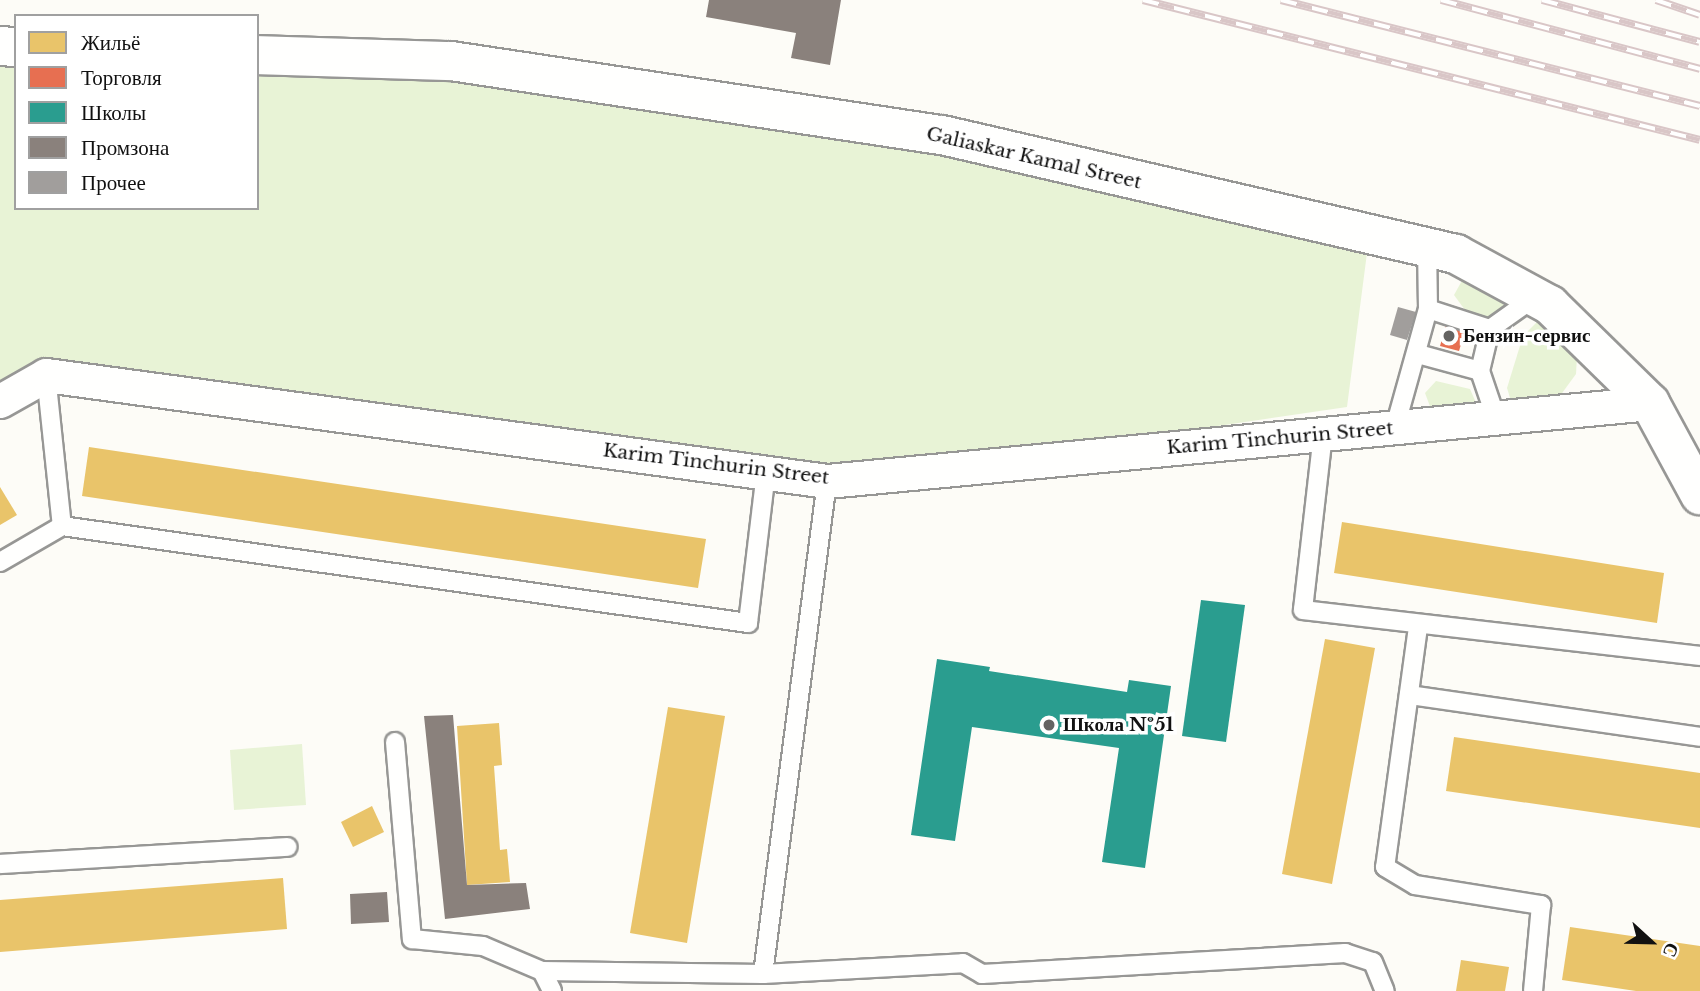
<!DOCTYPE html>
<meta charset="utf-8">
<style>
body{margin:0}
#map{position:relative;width:1700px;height:991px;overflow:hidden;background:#fdfcf7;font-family:"Libre Baskerville",serif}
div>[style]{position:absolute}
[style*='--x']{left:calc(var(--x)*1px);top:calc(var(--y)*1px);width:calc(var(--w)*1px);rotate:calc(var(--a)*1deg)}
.green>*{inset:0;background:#e8f3d6}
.homes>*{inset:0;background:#e9c46a}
.shops>*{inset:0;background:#e76f51}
.schools>*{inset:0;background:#2a9d8f}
.industry>*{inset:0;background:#8a817c}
.building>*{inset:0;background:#a19e9c}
.roads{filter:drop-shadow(2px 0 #979795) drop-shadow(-2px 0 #979795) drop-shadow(0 2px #979795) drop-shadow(0 -2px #979795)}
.service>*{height:18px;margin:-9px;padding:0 9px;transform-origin:9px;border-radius:9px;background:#fffffe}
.minor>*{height:33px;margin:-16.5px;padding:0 16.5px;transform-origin:16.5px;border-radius:16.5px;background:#fffffe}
.tertiary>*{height:38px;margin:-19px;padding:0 19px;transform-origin:19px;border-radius:19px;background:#fffffe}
.rail>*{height:8px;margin-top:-4px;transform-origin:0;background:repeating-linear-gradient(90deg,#fff 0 16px,#d9c6c7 0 32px);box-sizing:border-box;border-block:2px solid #d9c6c7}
.dots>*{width:19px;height:19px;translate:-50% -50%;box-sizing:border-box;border:4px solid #fff;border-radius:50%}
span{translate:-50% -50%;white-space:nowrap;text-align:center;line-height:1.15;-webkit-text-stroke:7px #fff;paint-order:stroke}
.street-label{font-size:19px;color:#111}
.poi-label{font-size:19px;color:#111;font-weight:700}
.left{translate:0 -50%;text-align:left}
.legend{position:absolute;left:14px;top:14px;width:245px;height:196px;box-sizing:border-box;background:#fff;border:2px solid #a0a0a0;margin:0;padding:9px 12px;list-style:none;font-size:21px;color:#111}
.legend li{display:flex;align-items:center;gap:14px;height:35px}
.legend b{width:35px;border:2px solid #a0a0a0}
.north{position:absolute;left:1616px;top:907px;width:70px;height:70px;-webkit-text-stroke:5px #fff;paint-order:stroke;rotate:112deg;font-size:19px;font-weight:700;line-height:28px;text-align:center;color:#111}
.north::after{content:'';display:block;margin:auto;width:24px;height:32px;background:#111;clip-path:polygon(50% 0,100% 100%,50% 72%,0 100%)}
</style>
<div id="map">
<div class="green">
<div style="clip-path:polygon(0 58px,16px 59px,16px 208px,257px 208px,257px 66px,449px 72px,940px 149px,1367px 253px,1347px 407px,893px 474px,40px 358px,0 381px)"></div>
<div style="clip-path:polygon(1464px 277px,1495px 287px,1513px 309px,1491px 318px,1465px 310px,1454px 295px)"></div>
<div style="clip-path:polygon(1539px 320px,1577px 356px,1576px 374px,1557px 400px,1511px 401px,1507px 388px,1523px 336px)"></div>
<div style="clip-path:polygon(1436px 381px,1470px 389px,1477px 405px,1431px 409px,1425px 393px)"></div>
<div style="clip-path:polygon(302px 744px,306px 805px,234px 810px,230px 750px)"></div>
</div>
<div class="homes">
<div style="clip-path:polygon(89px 447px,706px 539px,698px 588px,82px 496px)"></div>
<div style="clip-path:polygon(0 487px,17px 515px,0 525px)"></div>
<div style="clip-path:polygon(1342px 522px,1664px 573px,1657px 623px,1334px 573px)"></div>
<div style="clip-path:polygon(1325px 639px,1375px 648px,1332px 884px,1282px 874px)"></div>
<div style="clip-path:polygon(668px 707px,725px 716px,687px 943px,630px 933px)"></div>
<div style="clip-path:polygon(499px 723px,502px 765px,494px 766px,500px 850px,507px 849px,510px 882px,467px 885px,457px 726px)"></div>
<div style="clip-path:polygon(1454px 737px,1700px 773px,1700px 828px,1446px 791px)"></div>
<div style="clip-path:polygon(372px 806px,384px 832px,353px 847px,341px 822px)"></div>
<div style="clip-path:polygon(283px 878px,287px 929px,0 952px,0 900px)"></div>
<div style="clip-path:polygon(1570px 927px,1700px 946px,1700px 991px,1636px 991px,1562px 980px)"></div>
<div style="clip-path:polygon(1461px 960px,1509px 967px,1505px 991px,1456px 991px)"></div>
</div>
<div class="shops">
<div style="clip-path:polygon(1446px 325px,1465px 331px,1459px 351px,1440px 346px)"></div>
</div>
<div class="schools">
<div style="clip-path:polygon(1201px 600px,1245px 605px,1226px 742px,1182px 736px)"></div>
<div style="clip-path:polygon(937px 659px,990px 667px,989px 671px,1127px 692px,1129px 680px,1171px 686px,1145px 868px,1102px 862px,1119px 748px,972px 727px,955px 841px,911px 835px)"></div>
</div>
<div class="industry">
<div style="clip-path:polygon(709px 0,841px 0,830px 65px,791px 58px,796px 33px,706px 17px)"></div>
<div style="clip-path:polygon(453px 715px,467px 885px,526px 883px,530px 909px,445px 919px,424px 716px)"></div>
<div style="clip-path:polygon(387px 892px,389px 922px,351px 924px,350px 894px)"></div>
</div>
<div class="building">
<div style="clip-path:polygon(1398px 307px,1416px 312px,1407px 340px,1390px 335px)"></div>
</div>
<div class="roads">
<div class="service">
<div style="--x:1428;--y:309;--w:65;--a:17.9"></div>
<div style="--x:1490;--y:329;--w:55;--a:-35.4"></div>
<div style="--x:1418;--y:354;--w:64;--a:15.3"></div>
<div style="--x:1480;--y:371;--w:50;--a:71.2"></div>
<div style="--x:1480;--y:371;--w:43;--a:-76.6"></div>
<div style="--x:46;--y:375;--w:152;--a:84"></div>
<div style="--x:1395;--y:427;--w:123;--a:-74.4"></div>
<div style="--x:1428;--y:309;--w:62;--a:-90.9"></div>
<div style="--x:1323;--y:434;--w:177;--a:96.5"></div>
<div style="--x:1303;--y:610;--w:400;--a:6.6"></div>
<div style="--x:0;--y:562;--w:72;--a:-30.1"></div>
<div style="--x:62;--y:526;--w:693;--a:8.05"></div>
<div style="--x:748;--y:623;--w:152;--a:-83.2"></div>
<div style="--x:1418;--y:627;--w:242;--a:97.8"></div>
<div style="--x:1385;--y:867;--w:35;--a:31"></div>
<div style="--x:1415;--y:885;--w:128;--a:9"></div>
<div style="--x:1541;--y:905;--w:86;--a:95.3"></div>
<div style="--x:1409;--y:695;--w:294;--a:8.2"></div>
<div style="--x:395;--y:742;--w:198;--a:85.1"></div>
<div style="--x:412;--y:939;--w:71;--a:5.6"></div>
<div style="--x:483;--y:946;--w:64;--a:23"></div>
<div style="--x:542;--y:971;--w:221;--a:0.8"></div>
<div style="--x:763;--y:974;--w:497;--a:-82.6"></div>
<div style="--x:0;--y:864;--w:288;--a:-3.4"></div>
<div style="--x:542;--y:971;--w:22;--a:63"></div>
<div style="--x:763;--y:974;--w:200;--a:-3.1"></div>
<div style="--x:963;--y:963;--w:22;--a:30"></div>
<div style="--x:982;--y:974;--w:364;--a:-3.3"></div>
<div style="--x:1345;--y:953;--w:29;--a:18"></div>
<div style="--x:1373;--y:962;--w:31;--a:68"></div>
</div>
<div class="minor">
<div style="--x:0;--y:401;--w:53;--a:-29.5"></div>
<div style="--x:46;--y:375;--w:788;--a:7.73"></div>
<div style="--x:827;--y:481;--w:827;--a:-5.41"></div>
</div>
<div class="tertiary">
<div style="--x:0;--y:46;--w:16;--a:4"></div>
<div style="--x:257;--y:55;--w:194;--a:1.8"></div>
<div style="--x:451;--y:61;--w:497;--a:8.6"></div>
<div style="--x:942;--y:135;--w:528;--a:13.04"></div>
<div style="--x:1456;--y:254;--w:107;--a:28.5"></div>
<div style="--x:1550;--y:305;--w:140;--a:44.4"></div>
<div style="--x:1650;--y:403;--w:105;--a:61.5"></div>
</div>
</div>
<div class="rail">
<div style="--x:1143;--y:0;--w:574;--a:14.11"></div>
<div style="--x:1281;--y:0;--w:432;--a:14.2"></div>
<div style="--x:1441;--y:0;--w:268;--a:14.9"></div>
<div style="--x:1542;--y:0;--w:163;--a:14.9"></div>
<div style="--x:1656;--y:0;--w:46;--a:18.8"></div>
</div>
<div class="dots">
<div style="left:1449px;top:336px;background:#646362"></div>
<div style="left:1049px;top:725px;background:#646362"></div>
</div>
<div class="street-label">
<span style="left:1034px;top:158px;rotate:13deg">Galiaskar Kamal Street</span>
<span style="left:1280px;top:438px;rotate:-5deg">Karim Tinchurin Street</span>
<span style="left:716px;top:464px;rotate:7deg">Karim Tinchurin Street</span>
</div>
<div class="poi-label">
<span class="left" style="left:1463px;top:336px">Бензин-сервис</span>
<span class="left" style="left:1063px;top:725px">Школа №51</span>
</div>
<ul class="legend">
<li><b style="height:19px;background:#e9c46a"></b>Жильё</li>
<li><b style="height:19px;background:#e76f51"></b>Торговля</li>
<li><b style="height:19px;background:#2a9d8f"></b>Школы</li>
<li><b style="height:19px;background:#8a817c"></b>Промзона</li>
<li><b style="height:19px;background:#a19e9c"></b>Прочее</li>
</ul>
<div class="north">С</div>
</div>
